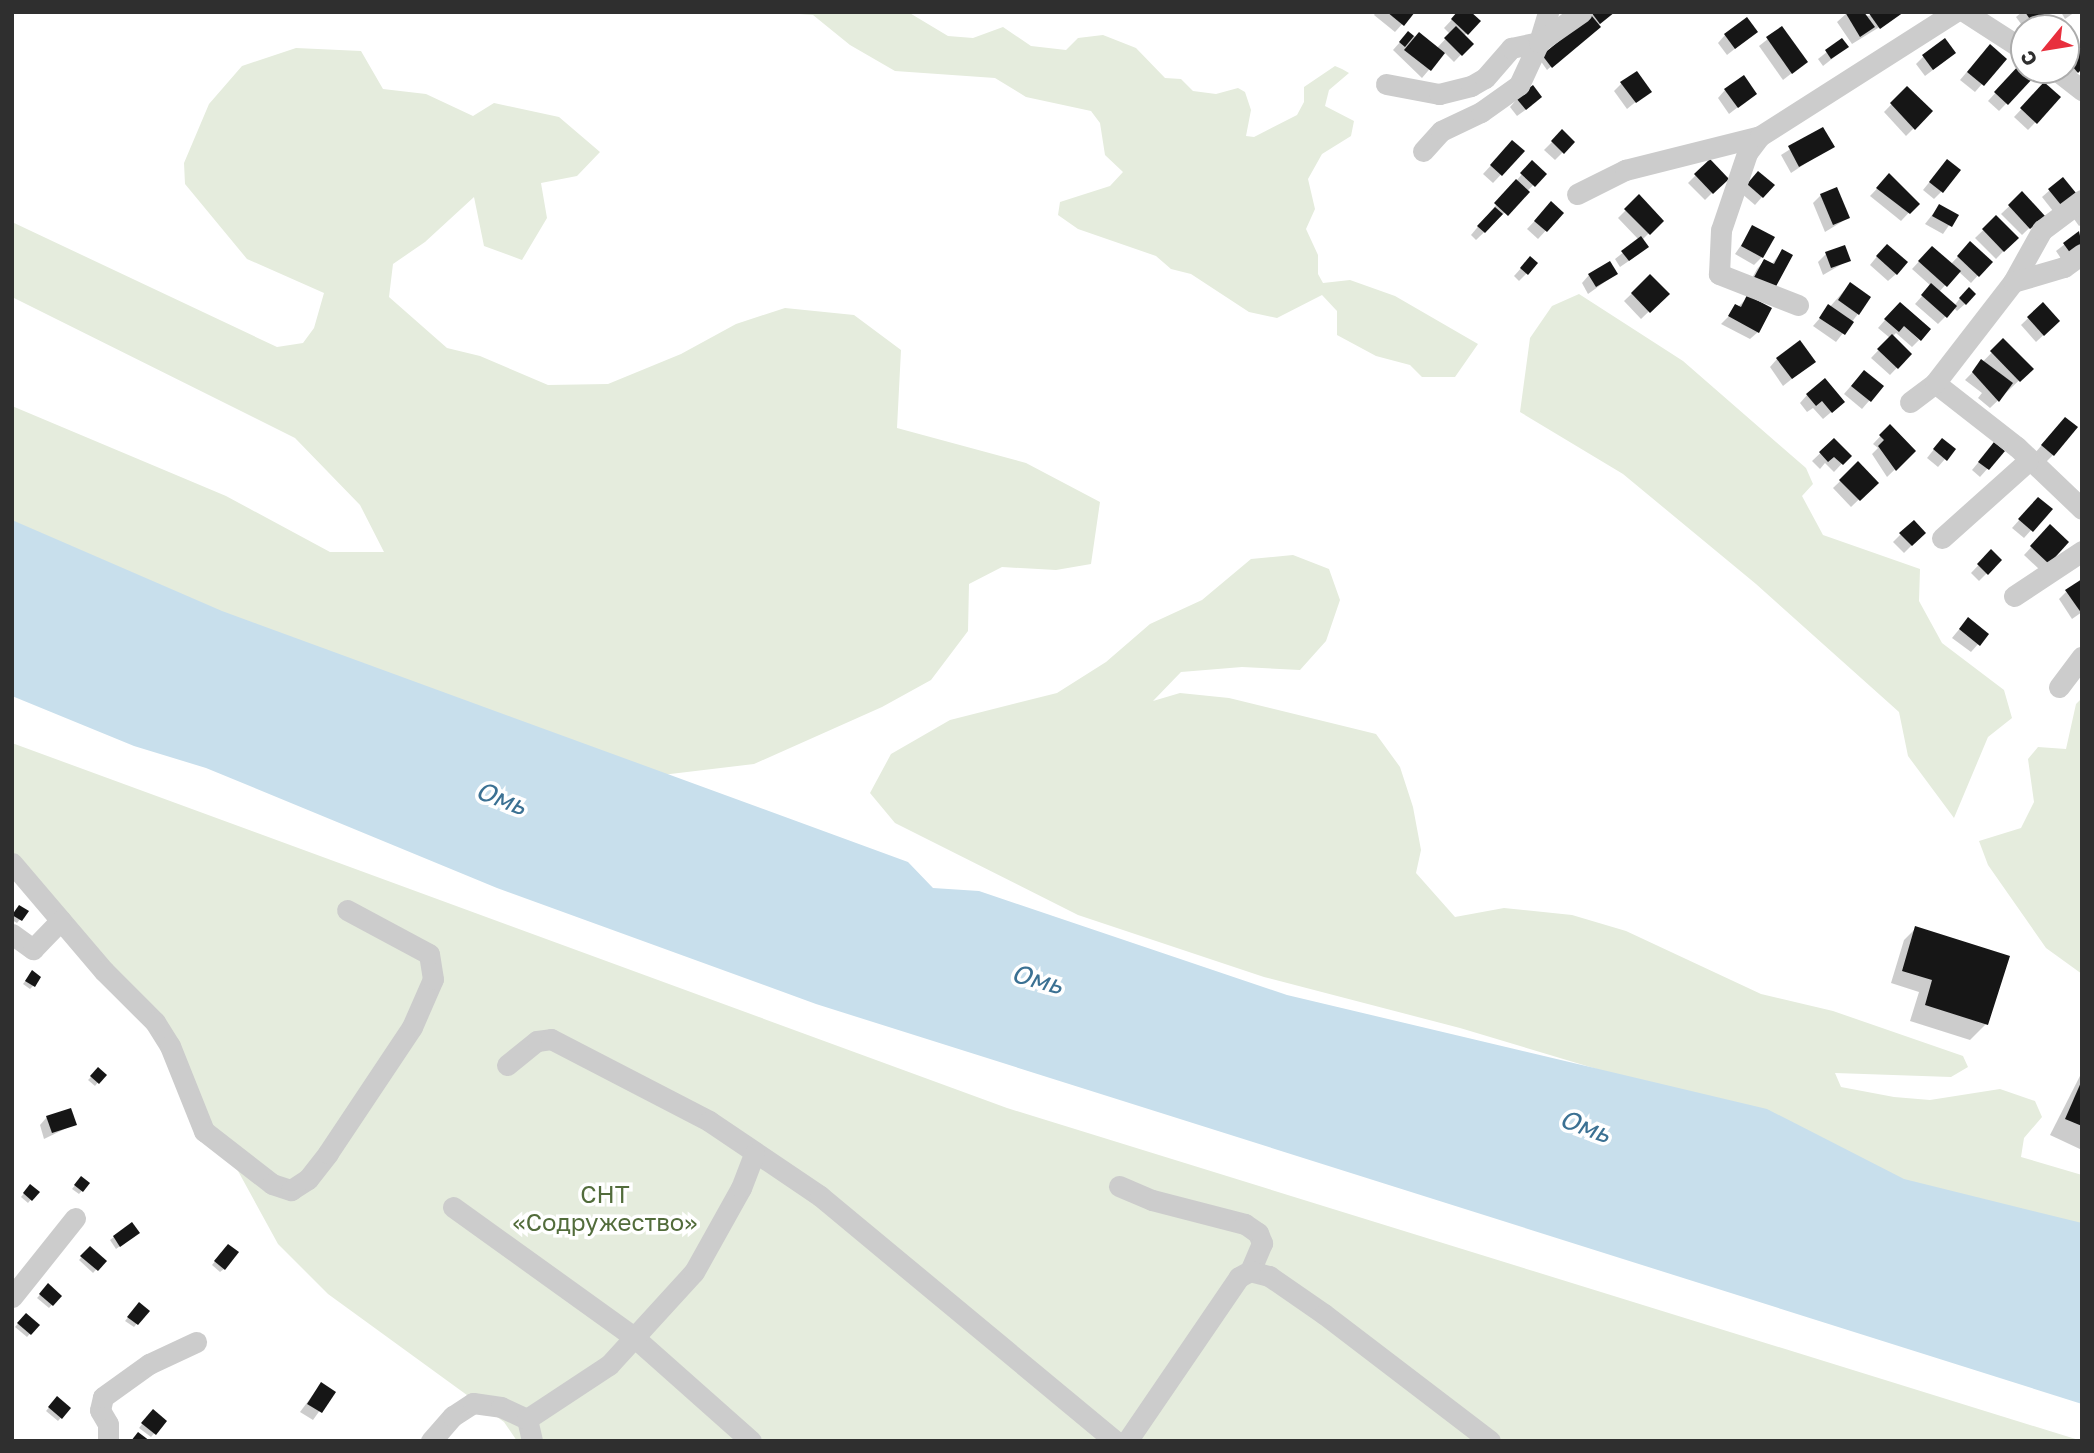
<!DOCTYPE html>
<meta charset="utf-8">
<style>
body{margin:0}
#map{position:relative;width:2094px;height:1453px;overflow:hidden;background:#fff;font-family:"Golos Text",sans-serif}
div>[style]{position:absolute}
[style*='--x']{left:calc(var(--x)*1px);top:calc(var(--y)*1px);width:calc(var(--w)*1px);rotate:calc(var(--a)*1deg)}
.green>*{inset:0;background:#e5ecdd}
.water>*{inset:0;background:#c8dfec}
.shadow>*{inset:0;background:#0003}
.building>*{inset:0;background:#161616}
.minor>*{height:21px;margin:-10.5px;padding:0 10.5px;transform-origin:10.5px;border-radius:10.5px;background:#ccc}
span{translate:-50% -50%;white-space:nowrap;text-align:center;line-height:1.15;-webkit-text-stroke:7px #fff;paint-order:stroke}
.park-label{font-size:24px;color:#526c3b}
.water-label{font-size:26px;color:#3b7193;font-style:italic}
.frame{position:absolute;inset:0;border:14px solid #2f2f2f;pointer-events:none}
.north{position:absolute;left:2010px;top:14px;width:70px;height:70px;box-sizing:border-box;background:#fff;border:2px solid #acacac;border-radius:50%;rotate:240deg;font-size:19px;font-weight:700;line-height:28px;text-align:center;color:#2f2f2f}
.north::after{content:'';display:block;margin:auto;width:24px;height:32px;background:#e82f3d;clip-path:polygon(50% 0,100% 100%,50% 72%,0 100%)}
</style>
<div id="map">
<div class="green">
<div style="clip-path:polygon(772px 12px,908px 12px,948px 36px,973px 38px,1003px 27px,1031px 46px,1066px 50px,1078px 38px,1103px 35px,1136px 48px,1165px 78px,1181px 79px,1193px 91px,1216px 94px,1238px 88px,1245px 92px,1251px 110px,1246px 136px,1254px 137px,1297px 115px,1304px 102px,1304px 87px,1335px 66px,1342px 69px,1349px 73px,1329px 90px,1325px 106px,1354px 121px,1351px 136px,1322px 154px,1308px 179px,1315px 209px,1306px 229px,1318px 255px,1318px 274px,1323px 283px,1350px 280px,1395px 296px,1478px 344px,1455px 377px,1422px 377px,1410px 365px,1376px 356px,1337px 335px,1337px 311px,1322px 295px,1277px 318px,1249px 312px,1191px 274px,1171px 269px,1156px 256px,1078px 229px,1058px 215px,1060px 202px,1110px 186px,1123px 172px,1105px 155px,1100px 123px,1091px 111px,1026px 97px,995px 78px,895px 71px,850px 45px,813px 15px)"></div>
<div style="clip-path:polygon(296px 48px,361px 51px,383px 89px,426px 94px,473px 116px,494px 103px,559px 117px,600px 152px,577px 176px,541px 183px,547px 218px,522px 260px,484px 246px,474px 197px,425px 242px,393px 264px,389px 297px,447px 348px,480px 356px,548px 385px,608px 384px,681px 354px,736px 324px,785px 308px,854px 315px,901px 350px,897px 428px,1026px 463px,1100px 502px,1091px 564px,1056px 570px,1002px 567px,969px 584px,968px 631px,931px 680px,882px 707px,754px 764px,620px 780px,12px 530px,12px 406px,226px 496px,330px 552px,384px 552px,360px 505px,295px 438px,12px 297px,12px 222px,277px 347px,303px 343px,314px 328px,324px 293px,247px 259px,185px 184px,184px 163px,209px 104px,242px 66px)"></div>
<div style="clip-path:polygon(1579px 294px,1683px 361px,1806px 468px,1813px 484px,1802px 496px,1823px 535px,1920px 569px,1919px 601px,1942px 643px,2004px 690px,2012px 718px,1988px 737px,1954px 818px,1908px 756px,1899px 712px,1756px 584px,1623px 474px,1520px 412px,1530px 338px,1552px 306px)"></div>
<div style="clip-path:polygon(1293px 555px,1329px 569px,1340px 600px,1326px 641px,1300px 670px,1242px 667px,1181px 672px,1153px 701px,1180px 693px,1229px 698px,1376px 734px,1400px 767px,1413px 807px,1421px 850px,1416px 873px,1455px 917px,1504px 908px,1572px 915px,1626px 931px,1761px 994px,1833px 1011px,1963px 1056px,1968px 1067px,1951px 1077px,1835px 1073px,1841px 1087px,1894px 1097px,1930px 1100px,2000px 1089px,2035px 1101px,2042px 1117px,2024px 1138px,2021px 1157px,2082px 1175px,2082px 1234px,1911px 1190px,1697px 1099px,1460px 1028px,1264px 977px,1078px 915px,895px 823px,870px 793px,891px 754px,950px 720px,1057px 693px,1106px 662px,1150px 624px,1202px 600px,1251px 559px)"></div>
<div style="clip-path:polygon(2082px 698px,2082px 974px,2046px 948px,1988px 865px,1979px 841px,2021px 828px,2034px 802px,2028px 759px,2038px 747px,2066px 749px,2076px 704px)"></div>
<div style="clip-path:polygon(12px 743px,1007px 1108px,2082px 1441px,517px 1441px,504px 1422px,328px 1294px,278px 1244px,187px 1078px,12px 854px)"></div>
</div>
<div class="water">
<div style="clip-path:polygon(12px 520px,222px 611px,908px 862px,933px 888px,979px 891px,1287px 995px,1767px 1109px,1904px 1179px,2082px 1223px,2082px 1404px,816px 1004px,497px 888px,206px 768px,134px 746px,12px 696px)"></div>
</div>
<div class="shadow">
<div style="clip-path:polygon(1376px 12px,1413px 12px,1395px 32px,1374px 15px)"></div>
<div style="clip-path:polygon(1459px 12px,1478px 21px,1464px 36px,1471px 44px,1454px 62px,1444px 52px,1422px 78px,1393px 50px,1408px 33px,1437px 48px,1450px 34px,1444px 28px)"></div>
<div style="clip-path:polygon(1593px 12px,1614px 12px,1547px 70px,1540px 60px)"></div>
<div style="clip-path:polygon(1848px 12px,1865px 16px,1904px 12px,1852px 44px,1837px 22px)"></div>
<div style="clip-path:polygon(2022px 12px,2041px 12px,2049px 24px,2024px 28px,2016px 17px)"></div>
<div style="clip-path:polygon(2061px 12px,2075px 12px,2065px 19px)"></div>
<div style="clip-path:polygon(1782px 28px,1806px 62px,1783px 80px,1759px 46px)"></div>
<div style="clip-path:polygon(1756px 32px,1727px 55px,1718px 43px,1725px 35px)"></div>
<div style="clip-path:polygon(1842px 40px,1847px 47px,1823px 66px,1818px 59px)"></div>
<div style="clip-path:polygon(2082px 51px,2082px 68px,2069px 79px,2066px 65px)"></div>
<div style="clip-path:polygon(1982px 54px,2004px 59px,1975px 92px,1960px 80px)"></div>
<div style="clip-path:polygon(1923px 57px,1946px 60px,1925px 76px,1916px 64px)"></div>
<div style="clip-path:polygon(2020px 66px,2032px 77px,1999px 111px,1988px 101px)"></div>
<div style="clip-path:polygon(1622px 83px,1649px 91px,1627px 109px,1614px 91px)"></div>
<div style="clip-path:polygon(2045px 84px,2059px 98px,2028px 130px,2014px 117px)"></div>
<div style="clip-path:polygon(1907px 88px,1931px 111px,1906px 136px,1884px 112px)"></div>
<div style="clip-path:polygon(1725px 90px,1755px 94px,1729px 114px,1718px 98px)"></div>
<div style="clip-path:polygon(1517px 99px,1532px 105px,1517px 116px,1510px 107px)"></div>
<div style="clip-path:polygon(1822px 129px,1832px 146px,1791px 173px,1781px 155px)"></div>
<div style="clip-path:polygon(1562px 132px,1573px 142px,1555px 160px,1544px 150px)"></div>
<div style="clip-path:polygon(1505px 150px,1523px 151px,1493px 183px,1483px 174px)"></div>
<div style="clip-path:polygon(1710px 161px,1726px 179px,1705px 200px,1688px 183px)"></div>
<div style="clip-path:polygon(1532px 162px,1545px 174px,1476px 240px,1471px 235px)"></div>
<div style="clip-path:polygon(1940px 169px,1941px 192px,1934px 199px,1923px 190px)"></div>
<div style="clip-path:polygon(1889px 176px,1917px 204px,1901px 221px,1870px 196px)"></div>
<div style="clip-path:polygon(1751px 181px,1762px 197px,1755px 205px,1741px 193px)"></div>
<div style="clip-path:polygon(2050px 190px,2074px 193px,2053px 211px,2042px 197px)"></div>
<div style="clip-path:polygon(2022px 194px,2042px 216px,2022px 235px,2001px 214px)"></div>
<div style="clip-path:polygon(1821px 195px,1848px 218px,1825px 232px,1813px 203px)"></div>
<div style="clip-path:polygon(1639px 197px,1662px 220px,1642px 240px,1639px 254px,1620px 267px,1615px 259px,1639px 240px,1618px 218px)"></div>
<div style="clip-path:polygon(1939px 206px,1956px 215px,1943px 234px,1925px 224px)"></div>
<div style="clip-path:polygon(1544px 211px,1562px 213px,1538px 239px,1527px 229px)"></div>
<div style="clip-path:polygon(2082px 211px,2082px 224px,2079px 226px,2074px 219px)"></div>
<div style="clip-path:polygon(1996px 218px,2016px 238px,1996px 259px,1975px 238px)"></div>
<div style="clip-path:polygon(1753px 228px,1762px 257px,1754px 265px,1735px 254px)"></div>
<div style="clip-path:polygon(2079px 233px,2082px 245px,2062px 260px,2056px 251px)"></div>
<div style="clip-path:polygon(1970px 244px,1990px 262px,1971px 283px,1958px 271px,1939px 292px,1954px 306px,1961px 297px,1965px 304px,1957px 311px,1954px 308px,1938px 324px,1915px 304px,1931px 286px,1912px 269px,1924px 256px,1950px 265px)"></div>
<div style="clip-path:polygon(1782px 251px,1791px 256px,1746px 289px,1757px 269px,1764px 261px,1771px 265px)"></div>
<div style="clip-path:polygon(1826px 254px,1849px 260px,1823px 275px,1818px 262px)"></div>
<div style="clip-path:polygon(1879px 254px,1896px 274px,1888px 281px,1870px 265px)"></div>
<div style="clip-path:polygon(1536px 264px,1519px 281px,1514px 276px,1523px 266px)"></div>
<div style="clip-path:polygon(1616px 274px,1588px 294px,1582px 283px,1589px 275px)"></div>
<div style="clip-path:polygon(1650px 276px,1667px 294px,1641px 319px,1624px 301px)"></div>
<div style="clip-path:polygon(1850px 284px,1858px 314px,1836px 342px,1813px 326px)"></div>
<div style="clip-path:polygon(1747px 298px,1758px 332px,1750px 339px,1721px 324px)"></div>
<div style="clip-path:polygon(2043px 304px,2050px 329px,2036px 342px,2021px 325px)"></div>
<div style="clip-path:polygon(1892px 312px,1919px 340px,1912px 347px,1896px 333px,1892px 337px,1910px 354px,1890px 375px,1871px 358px,1890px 338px,1878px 328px)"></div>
<div style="clip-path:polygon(2003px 341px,2031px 369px,1990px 408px,1978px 398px,1982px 393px,1965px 380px)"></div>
<div style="clip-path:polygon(1777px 359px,1813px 362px,1783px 386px,1770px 367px)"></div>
<div style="clip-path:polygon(1856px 380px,1881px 387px,1862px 409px,1844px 394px)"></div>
<div style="clip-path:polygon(1807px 395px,1843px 402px,1823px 419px,1813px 408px,1807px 412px,1800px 403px)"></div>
<div style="clip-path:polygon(1890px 426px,1914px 451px,1887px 477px,1872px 454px,1878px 448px,1873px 444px)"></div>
<div style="clip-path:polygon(2058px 426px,2053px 455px,2046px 462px,2035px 453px)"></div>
<div style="clip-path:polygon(1834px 440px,1849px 456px,1834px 472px,1825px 463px,1820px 469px,1812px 461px)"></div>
<div style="clip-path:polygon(1935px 448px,1945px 459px,1938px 467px,1927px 458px)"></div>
<div style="clip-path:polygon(2003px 451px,1980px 477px,1972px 470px,1987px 452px)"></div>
<div style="clip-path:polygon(1858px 464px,1876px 483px,1851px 507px,1833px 488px)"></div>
<div style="clip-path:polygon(2031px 507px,2050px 509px,2024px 538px,2012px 528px)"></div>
<div style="clip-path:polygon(1913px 522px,1924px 533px,1904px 553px,1893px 542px)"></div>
<div style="clip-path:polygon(2050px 527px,2067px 542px,2040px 570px,2024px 555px)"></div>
<div style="clip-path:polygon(1991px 552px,2000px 560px,1979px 581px,1971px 573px)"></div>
<div style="clip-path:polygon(2066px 592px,2082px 612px,2072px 619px,2059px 599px)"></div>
<div style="clip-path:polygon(1961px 627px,1987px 634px,1971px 652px,1952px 638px)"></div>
<div style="clip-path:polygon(16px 910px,26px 912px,17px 923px,12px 920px)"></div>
<div style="clip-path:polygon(1916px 928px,1986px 1024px,1970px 1040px,1910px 1021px,1919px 992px,1891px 983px,1904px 940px)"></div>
<div style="clip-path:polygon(29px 976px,33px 986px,30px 989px,23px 984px)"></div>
<div style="clip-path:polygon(98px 1070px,104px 1075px,95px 1086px,88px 1080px)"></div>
<div style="clip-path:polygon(2082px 1072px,2082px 1150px,2050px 1135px)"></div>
<div style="clip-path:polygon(47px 1117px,75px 1124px,44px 1139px,40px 1125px)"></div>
<div style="clip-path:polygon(81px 1178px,88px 1184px,79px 1194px,72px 1189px)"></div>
<div style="clip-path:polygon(30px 1186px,37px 1192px,28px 1203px,21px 1197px)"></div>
<div style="clip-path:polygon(134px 1236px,116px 1249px,110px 1240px,114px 1237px)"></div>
<div style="clip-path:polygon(90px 1248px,104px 1261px,93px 1273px,79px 1260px)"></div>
<div style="clip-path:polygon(225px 1249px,224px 1269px,220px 1272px,212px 1265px)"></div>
<div style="clip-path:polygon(48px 1286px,60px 1296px,49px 1308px,37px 1298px)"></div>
<div style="clip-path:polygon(136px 1308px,147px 1311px,134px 1327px,125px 1321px)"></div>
<div style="clip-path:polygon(26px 1315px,38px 1325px,27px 1337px,15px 1327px)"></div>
<div style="clip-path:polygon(321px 1384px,333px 1392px,313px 1420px,300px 1412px)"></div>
<div style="clip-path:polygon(57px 1398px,69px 1408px,58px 1421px,46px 1411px)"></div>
<div style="clip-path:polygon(149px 1415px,165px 1421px,151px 1437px,139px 1428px)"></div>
</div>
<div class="building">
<div style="clip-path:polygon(1387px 12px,1415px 12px,1404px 26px)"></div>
<div style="clip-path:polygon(1457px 12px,1471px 12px,1481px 21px,1468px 35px,1451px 19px)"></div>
<div style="clip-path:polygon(1591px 12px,1615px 12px,1600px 24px)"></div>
<div style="clip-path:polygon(1845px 12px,1864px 12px,1875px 27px,1860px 37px)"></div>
<div style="clip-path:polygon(1868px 12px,1904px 12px,1880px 29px)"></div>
<div style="clip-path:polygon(2025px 12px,2043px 12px,2051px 24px,2036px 28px)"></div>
<div style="clip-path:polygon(1591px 15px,1601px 27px,1552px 68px,1542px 55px)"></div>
<div style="clip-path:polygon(1747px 17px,1758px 32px,1735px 49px,1724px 34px)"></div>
<div style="clip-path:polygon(1456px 26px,1474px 44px,1462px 56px,1444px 38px)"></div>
<div style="clip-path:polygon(1782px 26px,1808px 62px,1792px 74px,1766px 37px)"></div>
<div style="clip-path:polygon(1408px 31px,1414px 36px,1405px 47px,1399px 42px)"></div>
<div style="clip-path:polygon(1419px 32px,1445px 53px,1431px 71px,1404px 50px)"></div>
<div style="clip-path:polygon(1842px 38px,1849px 47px,1831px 59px,1825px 50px)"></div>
<div style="clip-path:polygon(1945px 38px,1956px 53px,1933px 70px,1922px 55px)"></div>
<div style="clip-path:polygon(1990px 44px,2007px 59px,1984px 86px,1967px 72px)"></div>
<div style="clip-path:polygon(2082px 48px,2082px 69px,2078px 73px,2068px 61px)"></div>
<div style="clip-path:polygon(2020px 64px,2034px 77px,2008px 105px,1994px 92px)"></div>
<div style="clip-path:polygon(1637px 71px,1652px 92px,1636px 103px,1620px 82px)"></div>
<div style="clip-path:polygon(1744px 75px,1757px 94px,1738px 108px,1724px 89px)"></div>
<div style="clip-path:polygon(2044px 82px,2061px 97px,2037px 124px,2020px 108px)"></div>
<div style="clip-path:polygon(1533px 85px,1542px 97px,1526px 110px,1516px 98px)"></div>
<div style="clip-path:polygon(1907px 86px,1933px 111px,1915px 130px,1890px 103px)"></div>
<div style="clip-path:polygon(1823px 127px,1835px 147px,1799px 167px,1788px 146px)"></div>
<div style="clip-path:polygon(1562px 129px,1575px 142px,1564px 154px,1551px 141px)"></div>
<div style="clip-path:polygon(1512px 140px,1525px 151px,1502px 176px,1490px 165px)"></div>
<div style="clip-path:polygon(1710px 159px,1729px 179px,1713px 194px,1694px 174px)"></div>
<div style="clip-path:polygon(1947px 159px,1961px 170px,1943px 193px,1929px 182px)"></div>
<div style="clip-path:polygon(1532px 160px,1547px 174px,1535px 187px,1520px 173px)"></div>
<div style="clip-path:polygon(1758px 171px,1775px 185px,1763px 198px,1747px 184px)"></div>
<div style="clip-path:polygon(1889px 173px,1920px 204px,1910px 214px,1876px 188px)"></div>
<div style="clip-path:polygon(2063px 177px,2076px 193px,2061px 205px,2048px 189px)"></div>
<div style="clip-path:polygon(1516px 179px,1530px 192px,1508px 216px,1494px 203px)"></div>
<div style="clip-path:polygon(1837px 187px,1850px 218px,1833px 225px,1820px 194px)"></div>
<div style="clip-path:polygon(2022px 191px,2045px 216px,2030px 229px,2008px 205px)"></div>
<div style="clip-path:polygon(1639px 194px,1664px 221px,1650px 235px,1624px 209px)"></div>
<div style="clip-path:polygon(1551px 201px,1564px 213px,1547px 232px,1534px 221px)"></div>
<div style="clip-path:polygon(1939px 204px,1959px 215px,1952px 227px,1932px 216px)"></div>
<div style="clip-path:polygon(1495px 207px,1503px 214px,1485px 233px,1477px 226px)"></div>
<div style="clip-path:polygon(1996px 215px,2019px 238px,2004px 252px,1982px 229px)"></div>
<div style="clip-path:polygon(1752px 225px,1775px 237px,1763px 258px,1741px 246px)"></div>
<div style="clip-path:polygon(2079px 231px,2082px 246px,2071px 254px,2063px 243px)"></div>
<div style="clip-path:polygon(1641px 236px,1649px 247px,1629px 261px,1621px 251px)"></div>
<div style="clip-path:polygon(1970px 241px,1993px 262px,1979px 277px,1957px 256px)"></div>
<div style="clip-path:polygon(1887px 244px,1908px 262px,1897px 275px,1876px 256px)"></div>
<div style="clip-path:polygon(1845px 245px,1851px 261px,1831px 268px,1825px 252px)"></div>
<div style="clip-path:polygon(1932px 246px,1961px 271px,1947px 287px,1918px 261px)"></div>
<div style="clip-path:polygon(1782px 249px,1793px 255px,1773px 292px,1752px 281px,1764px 259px,1774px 264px)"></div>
<div style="clip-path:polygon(1530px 256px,1538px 263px,1528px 275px,1520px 268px)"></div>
<div style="clip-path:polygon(1610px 261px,1618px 274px,1596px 287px,1588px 274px)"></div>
<div style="clip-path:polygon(1650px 274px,1670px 294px,1650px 313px,1631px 293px)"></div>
<div style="clip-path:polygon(1850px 282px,1871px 297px,1859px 315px,1838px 300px)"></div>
<div style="clip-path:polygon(1931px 283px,1957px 306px,1947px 318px,1921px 295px)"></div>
<div style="clip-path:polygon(1969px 287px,1976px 294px,1966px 305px,1959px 298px)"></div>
<div style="clip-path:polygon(1747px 295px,1772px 308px,1759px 333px,1728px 316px,1735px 304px,1741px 307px)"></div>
<div style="clip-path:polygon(1900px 302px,1931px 329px,1921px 341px,1904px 326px,1899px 332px,1884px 319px)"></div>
<div style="clip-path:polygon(2043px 302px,2060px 321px,2044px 336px,2027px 317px)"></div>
<div style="clip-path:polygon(1828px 304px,1854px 322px,1845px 335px,1819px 318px)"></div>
<div style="clip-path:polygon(1892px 334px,1912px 354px,1898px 369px,1877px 349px)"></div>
<div style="clip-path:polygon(2003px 338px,2034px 369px,2020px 382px,1990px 351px)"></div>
<div style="clip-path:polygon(1800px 340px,1816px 362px,1792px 379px,1776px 358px)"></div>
<div style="clip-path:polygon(1981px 359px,2013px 383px,1999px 402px,1972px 372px)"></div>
<div style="clip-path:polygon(1864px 370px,1884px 386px,1871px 402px,1851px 386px)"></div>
<div style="clip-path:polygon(1825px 378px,1845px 402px,1832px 413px,1822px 401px,1816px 406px,1806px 394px)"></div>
<div style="clip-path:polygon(2065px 417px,2078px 427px,2054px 456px,2041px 445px)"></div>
<div style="clip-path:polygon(1890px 424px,1916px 451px,1896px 471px,1878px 446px,1884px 440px,1879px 435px)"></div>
<div style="clip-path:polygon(1834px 438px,1852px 456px,1843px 465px,1834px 457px,1828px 462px,1819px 452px)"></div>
<div style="clip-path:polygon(1942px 438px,1956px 449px,1947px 461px,1933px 449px)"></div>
<div style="clip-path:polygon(1994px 442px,2005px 451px,1989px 470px,1978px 462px)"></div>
<div style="clip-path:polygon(1858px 461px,1879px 483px,1860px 501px,1839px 480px)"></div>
<div style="clip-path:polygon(2038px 497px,2053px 509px,2033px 532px,2018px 519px)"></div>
<div style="clip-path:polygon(1914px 520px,1926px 533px,1912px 546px,1899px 533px)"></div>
<div style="clip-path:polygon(2050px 524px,2069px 542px,2049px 564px,2030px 546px)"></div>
<div style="clip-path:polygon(1991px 549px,2002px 560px,1988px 575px,1977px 564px)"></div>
<div style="clip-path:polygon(2082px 579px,2082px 614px,2065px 590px)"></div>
<div style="clip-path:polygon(1968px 617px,1989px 634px,1980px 646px,1959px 629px)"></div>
<div style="clip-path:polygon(19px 905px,29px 911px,22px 921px,12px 915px)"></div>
<div style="clip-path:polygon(1915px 926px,2010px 956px,1988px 1025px,1925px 1005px,1932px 980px,1902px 971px)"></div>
<div style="clip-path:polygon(32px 970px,41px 977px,35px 987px,25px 981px)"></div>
<div style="clip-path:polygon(98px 1067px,107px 1075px,99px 1084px,90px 1076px)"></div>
<div style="clip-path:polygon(2082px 1080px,2082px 1126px,2065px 1119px)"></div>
<div style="clip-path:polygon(71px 1108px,77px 1125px,52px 1133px,46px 1116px)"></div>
<div style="clip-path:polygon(81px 1176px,90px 1183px,83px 1192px,74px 1185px)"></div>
<div style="clip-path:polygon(30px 1184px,40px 1192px,32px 1201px,23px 1193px)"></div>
<div style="clip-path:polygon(132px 1222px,140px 1233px,120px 1247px,113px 1236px)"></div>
<div style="clip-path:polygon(228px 1244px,239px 1252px,225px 1270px,214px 1261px)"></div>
<div style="clip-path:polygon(90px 1246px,107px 1261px,98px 1271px,80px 1256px)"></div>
<div style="clip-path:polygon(48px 1283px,62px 1296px,53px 1306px,39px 1294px)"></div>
<div style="clip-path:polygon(139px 1302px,150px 1311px,138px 1325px,127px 1317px)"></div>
<div style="clip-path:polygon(26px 1313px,40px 1325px,31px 1335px,17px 1323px)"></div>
<div style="clip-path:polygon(321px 1382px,336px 1392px,322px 1413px,307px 1404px)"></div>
<div style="clip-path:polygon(57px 1396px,71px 1408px,62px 1419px,48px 1407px)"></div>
<div style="clip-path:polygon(153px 1409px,167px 1421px,156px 1435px,141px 1423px)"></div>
<div style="clip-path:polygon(138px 1432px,150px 1441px,131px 1441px)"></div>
</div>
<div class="minor">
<div style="--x:1965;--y:12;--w:70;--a:32.8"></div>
<div style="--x:2056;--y:70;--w:33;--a:38"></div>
<div style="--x:1386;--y:84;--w:54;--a:10.7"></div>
<div style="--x:1439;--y:94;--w:33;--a:-14"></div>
<div style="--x:1471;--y:86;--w:16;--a:-30"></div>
<div style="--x:1485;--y:78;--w:40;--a:-49"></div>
<div style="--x:1511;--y:48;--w:29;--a:-12"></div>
<div style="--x:1539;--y:42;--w:31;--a:-73"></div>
<div style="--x:1423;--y:151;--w:27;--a:-48"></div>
<div style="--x:1441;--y:131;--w:44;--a:-25.4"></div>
<div style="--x:1481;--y:112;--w:47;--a:-35.4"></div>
<div style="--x:1519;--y:85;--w:47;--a:-65.1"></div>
<div style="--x:1539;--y:42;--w:52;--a:-34.9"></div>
<div style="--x:1577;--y:194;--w:54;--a:-26.6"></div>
<div style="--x:1625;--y:170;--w:139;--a:-14.1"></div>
<div style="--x:2013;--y:282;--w:60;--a:-60.9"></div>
<div style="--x:2042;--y:230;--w:50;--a:-36.9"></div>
<div style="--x:1798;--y:305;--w:85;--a:-158.6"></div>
<div style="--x:1719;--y:274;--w:44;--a:-87.4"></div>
<div style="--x:1721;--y:230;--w:81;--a:-71.3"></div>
<div style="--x:1747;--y:153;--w:21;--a:-53"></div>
<div style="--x:1760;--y:136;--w:231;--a:-32.5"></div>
<div style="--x:1935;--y:383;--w:104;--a:38"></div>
<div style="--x:2017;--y:447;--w:90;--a:43.6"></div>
<div style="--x:1910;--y:402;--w:31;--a:-37"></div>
<div style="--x:1935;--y:383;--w:128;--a:-52.3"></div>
<div style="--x:2013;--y:282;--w:53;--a:-16.4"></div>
<div style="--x:2064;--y:267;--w:22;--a:-36"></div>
<div style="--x:1942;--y:538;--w:115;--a:-41.8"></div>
<div style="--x:2014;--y:596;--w:82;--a:-33.5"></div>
<div style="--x:2059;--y:687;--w:38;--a:-53"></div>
<div style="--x:12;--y:863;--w:142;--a:49.6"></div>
<div style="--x:104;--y:971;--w:72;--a:45"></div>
<div style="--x:155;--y:1022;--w:28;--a:58"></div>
<div style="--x:170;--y:1046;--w:92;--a:68.2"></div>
<div style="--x:204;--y:1131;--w:86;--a:37.9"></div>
<div style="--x:272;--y:1184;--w:20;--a:18"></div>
<div style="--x:291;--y:1190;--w:20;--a:-33"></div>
<div style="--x:308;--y:1179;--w:33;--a:-52"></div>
<div style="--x:328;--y:1153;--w:151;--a:-56.3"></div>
<div style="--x:412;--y:1027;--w:52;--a:-66.4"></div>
<div style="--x:433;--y:979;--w:25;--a:-99"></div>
<div style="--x:429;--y:954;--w:93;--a:-151.8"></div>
<div style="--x:12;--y:934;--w:26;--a:36"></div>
<div style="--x:33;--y:949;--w:40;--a:-46"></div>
<div style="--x:507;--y:1065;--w:38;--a:-39"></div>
<div style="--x:537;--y:1041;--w:14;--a:-8"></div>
<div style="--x:551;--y:1039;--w:178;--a:27.4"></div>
<div style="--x:709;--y:1121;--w:134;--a:34"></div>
<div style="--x:820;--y:1196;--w:383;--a:39.7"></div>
<div style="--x:1119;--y:1186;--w:36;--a:23"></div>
<div style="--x:1152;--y:1200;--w:96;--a:14.5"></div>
<div style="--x:1245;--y:1224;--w:16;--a:35"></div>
<div style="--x:1258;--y:1233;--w:11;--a:68"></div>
<div style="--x:1262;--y:1243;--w:30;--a:113"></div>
<div style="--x:1250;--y:1271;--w:13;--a:151"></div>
<div style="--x:1239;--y:1277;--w:199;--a:124.3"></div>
<div style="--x:453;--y:1207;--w:224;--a:35.7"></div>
<div style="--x:635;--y:1338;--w:155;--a:41.6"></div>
<div style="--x:1250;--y:1271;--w:20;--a:15"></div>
<div style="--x:1269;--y:1276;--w:67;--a:34.6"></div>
<div style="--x:1324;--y:1314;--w:209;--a:37.4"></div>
<div style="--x:12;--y:1297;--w:101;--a:-51.4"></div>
<div style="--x:527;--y:1419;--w:23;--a:77"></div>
<div style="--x:108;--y:1441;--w:17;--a:-90"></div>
<div style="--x:108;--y:1424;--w:16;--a:-120"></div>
<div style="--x:100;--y:1410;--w:13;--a:-77"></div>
<div style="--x:103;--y:1397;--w:57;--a:-35.7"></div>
<div style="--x:149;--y:1364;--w:52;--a:-25.1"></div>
<div style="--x:431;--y:1441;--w:33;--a:-49"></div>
<div style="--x:453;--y:1416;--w:24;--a:-33"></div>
<div style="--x:473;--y:1403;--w:28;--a:8"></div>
<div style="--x:501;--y:1407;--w:29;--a:25"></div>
<div style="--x:527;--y:1419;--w:98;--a:-33.4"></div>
<div style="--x:609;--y:1365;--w:126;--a:-47.6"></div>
<div style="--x:694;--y:1272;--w:96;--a:-60.8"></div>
<div style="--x:741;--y:1188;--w:36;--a:-69"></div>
</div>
<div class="park-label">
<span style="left:605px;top:1208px">СНТ<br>«Содружество»</span>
</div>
<div class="water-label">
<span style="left:501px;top:798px;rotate:21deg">Омь</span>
<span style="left:1037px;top:979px;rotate:15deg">Омь</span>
<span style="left:1585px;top:1126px;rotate:20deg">Омь</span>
</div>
<div class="frame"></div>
<div class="north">С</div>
</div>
